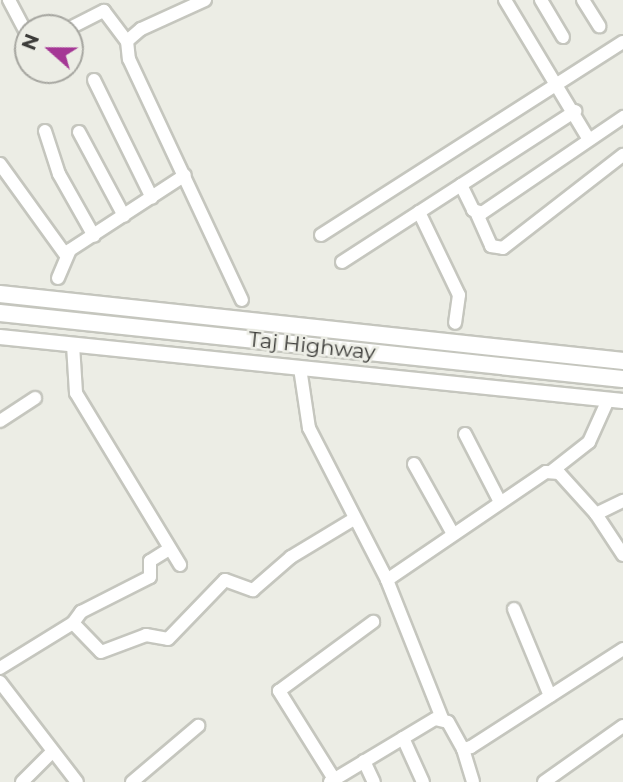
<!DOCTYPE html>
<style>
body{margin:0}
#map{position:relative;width:623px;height:782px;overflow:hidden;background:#ecede5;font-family:Montserrat,sans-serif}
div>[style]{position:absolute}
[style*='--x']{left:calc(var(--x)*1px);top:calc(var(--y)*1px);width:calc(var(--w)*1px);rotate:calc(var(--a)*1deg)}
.roads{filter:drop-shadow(2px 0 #c5c6be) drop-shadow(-2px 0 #c5c6be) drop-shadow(0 2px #c5c6be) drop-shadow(0 -2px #c5c6be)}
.minor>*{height:12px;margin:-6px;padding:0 6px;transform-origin:6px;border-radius:6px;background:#fff}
.tertiary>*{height:14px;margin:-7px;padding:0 7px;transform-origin:7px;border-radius:7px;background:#fff}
.secondary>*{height:16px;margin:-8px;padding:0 8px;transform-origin:8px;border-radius:8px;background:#fff}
span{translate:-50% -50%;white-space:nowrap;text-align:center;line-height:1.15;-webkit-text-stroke:5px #ecede5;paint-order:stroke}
.street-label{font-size:21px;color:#3c3c39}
.north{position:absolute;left:14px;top:14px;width:70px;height:70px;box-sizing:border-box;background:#ecede5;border:2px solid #a6a6a0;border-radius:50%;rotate:291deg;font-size:19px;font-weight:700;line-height:28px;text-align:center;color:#3c3c39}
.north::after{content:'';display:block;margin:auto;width:24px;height:32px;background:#a53795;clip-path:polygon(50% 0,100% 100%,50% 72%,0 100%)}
</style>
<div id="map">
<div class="roads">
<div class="minor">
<div style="--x:9;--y:0;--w:41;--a:62.2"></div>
<div style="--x:205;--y:0;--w:70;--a:155.6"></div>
<div style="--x:141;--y:29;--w:18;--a:139"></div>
<div style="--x:127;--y:41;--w:18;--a:84"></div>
<div style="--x:129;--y:59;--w:266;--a:64.9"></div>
<div style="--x:505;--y:0;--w:163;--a:59"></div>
<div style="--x:541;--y:0;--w:43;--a:59.3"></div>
<div style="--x:583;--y:0;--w:31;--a:58"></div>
<div style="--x:70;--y:28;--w:38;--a:-27"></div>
<div style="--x:104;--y:11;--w:38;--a:53"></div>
<div style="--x:94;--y:80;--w:131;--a:63.8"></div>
<div style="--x:45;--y:131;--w:45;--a:72"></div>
<div style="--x:59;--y:174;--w:71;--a:60.6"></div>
<div style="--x:79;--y:132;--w:95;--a:61.8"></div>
<div style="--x:0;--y:164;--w:111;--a:54.2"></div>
<div style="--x:461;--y:185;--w:28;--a:64"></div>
<div style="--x:473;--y:210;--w:9;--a:18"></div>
<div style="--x:482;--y:213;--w:171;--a:-34.2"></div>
<div style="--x:419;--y:212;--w:92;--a:64.3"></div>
<div style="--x:459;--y:295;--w:28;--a:98"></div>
<div style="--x:477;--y:214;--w:35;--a:66"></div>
<div style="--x:491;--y:246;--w:12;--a:9"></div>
<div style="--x:503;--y:248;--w:152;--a:-37.8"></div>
<div style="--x:321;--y:235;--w:358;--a:-32.6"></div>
<div style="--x:342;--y:262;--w:278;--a:-32.9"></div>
<div style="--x:58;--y:278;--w:30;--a:-67"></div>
<div style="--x:70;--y:250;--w:137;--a:-33.1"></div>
<div style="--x:73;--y:345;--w:48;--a:86.4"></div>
<div style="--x:76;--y:393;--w:201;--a:58.8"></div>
<div style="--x:300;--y:368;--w:61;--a:81.5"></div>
<div style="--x:309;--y:428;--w:171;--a:62.8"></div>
<div style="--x:387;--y:580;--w:149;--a:68.3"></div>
<div style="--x:0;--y:421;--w:42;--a:-33.3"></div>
<div style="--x:465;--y:434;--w:76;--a:62.8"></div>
<div style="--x:414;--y:464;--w:80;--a:60.9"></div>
<div style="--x:552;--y:471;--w:47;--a:-38.1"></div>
<div style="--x:589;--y:442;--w:46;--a:-65.7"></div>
<div style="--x:596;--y:514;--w:49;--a:56.6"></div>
<div style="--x:387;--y:580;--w:192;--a:-34.2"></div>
<div style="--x:546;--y:472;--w:13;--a:4"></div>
<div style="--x:559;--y:473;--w:55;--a:47.9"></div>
<div style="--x:596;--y:514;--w:30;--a:-26"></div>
<div style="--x:514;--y:609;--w:94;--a:67.5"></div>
<div style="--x:73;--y:623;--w:14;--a:-54"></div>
<div style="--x:81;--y:612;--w:77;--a:-26.9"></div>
<div style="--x:150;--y:577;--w:16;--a:-90"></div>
<div style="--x:150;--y:561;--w:22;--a:-32"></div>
<div style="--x:0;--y:668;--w:86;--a:-31.7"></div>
<div style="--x:73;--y:623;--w:40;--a:46"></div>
<div style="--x:101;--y:652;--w:48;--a:-20.7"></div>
<div style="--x:146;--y:635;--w:22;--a:10"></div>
<div style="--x:168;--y:639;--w:82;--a:-46"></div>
<div style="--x:225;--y:580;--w:30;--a:20"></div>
<div style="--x:253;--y:590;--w:50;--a:-41"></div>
<div style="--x:291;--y:557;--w:74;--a:-31.1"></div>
<div style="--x:0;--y:682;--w:126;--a:52.4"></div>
<div style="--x:403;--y:738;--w:48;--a:65.6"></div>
<div style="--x:463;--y:749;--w:34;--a:73"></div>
<div style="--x:364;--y:761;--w:23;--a:65"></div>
<div style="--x:334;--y:779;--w:104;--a:-122"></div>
<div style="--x:279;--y:691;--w:117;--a:-36.3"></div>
<div style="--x:22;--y:782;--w:40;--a:-45"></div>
<div style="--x:132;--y:782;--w:87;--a:-40.3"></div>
<div style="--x:330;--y:782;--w:122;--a:-31"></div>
<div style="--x:435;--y:719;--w:13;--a:13"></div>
<div style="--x:448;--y:722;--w:31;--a:61"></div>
<div style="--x:463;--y:749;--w:8;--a:-14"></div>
<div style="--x:471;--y:747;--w:181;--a:-32.8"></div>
<div style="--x:544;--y:782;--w:97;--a:-35.3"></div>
</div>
<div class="tertiary">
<div style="--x:0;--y:337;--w:626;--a:5.87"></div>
</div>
<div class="secondary">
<div style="--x:0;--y:294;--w:627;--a:6.14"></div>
<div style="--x:0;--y:313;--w:626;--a:6.05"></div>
</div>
</div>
<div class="street-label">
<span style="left:312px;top:346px;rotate:6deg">Taj Highway</span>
</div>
<div class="north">N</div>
</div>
